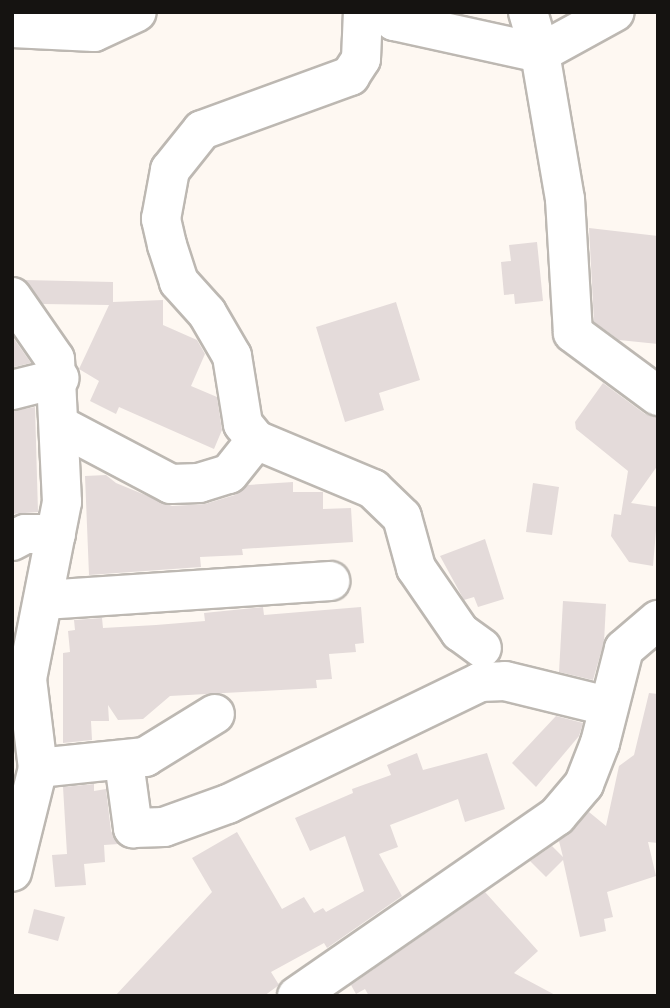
<!DOCTYPE html>
<style>
body{margin:0}
#map{position:relative;width:670px;height:1008px;overflow:hidden;background:#fef8f2;font-family:"Titillium Web",sans-serif}
div>[style]{position:absolute}
[style*='--x']{left:calc(var(--x)*1px);top:calc(var(--y)*1px);width:calc(var(--w)*1px);rotate:calc(var(--a)*1deg)}
.building>*{inset:0;background:#e4dbda}
.roads{filter:drop-shadow(2px 0 #bdb8b2) drop-shadow(-2px 0 #bdb8b2) drop-shadow(0 2px #bdb8b2) drop-shadow(0 -2px #bdb8b2)}
.minor>*{height:38px;margin:-19px;padding:0 19px;transform-origin:19px;border-radius:19px;background:#fff}
span{translate:-50% -50%;white-space:nowrap;text-align:center;line-height:1.15;-webkit-text-stroke:5px #fef8f2;paint-order:stroke}
.frame{position:absolute;inset:0;border:14px solid #151311;pointer-events:none}
</style>
<div id="map">
<div class="building">
<div style="clip-path:polygon(589px 228px,658px 236px,658px 344px,619px 340px,594px 322px)"></div>
<div style="clip-path:polygon(537px 242px,543px 301px,515px 304px,514px 294px,504px 295px,501px 262px,511px 261px,509px 245px)"></div>
<div style="clip-path:polygon(24px 280px,113px 282px,113px 302px,163px 300px,163px 325px,197px 340px,205px 354px,191px 386px,217px 397px,222px 430px,214px 449px,119px 407px,116px 414px,90px 401px,99px 381px,79px 369px,109px 305px,43px 304px)"></div>
<div style="clip-path:polygon(396px 302px,420px 380px,379px 393px,384px 410px,345px 422px,316px 327px)"></div>
<div style="clip-path:polygon(12px 336px,31px 363px,14px 367px)"></div>
<div style="clip-path:polygon(603px 383px,645px 414px,658px 417px,658px 465px,631px 503px,658px 507px,653px 566px,629px 562px,611px 536px,614px 514px,621px 515px,628px 471px,576px 429px,575px 422px)"></div>
<div style="clip-path:polygon(35px 407px,38px 512px,12px 514px,12px 411px)"></div>
<div style="clip-path:polygon(106px 475px,116px 483px,172px 506px,205px 504px,235px 495px,248px 485px,293px 482px,293px 492px,323px 492px,323px 509px,351px 508px,353px 542px,242px 549px,243px 555px,200px 557px,201px 567px,89px 575px,85px 476px)"></div>
<div style="clip-path:polygon(533px 483px,559px 487px,552px 535px,526px 532px)"></div>
<div style="clip-path:polygon(485px 539px,504px 599px,478px 607px,474px 597px,464px 600px,440px 556px)"></div>
<div style="clip-path:polygon(563px 601px,606px 604px,604px 642px,593px 680px,559px 672px)"></div>
<div style="clip-path:polygon(263px 607px,264px 615px,361px 607px,364px 643px,355px 644px,356px 652px,329px 654px,332px 679px,316px 680px,317px 688px,170px 696px,143px 719px,118px 720px,108px 705px,109px 721px,91px 721px,92px 740px,63px 743px,63px 653px,70px 652px,68px 631px,75px 630px,74px 620px,102px 618px,103px 628px,156px 625px,205px 621px,204px 613px)"></div>
<div style="clip-path:polygon(649px 693px,658px 694px,658px 843px,648px 842px,656px 876px,607px 892px,613px 917px,604px 919px,606px 931px,580px 937px,563px 860px,546px 877px,530px 861px,552px 846px,563px 857px,559px 841px,589px 812px,606px 826px,619px 766px,634px 755px)"></div>
<div style="clip-path:polygon(556px 716px,583px 723px,579px 736px,536px 787px,512px 763px)"></div>
<div style="clip-path:polygon(417px 753px,423px 770px,487px 753px,505px 809px,465px 822px,458px 799px,390px 825px,398px 847px,379px 854px,402px 896px,327px 948px,324px 943px,271px 972px,279px 985px,264px 996px,115px 996px,212px 892px,192px 858px,237px 832px,282px 909px,304px 897px,314px 913px,323px 908px,326px 912px,364px 891px,345px 836px,310px 851px,295px 818px,353px 793px,352px 789px,391px 775px,387px 765px)"></div>
<div style="clip-path:polygon(94px 784px,94px 791px,106px 789px,111px 831px,119px 844px,104px 845px,105px 862px,84px 864px,86px 885px,55px 887px,52px 855px,67px 854px,63px 787px)"></div>
<div style="clip-path:polygon(485px 892px,538px 951px,514px 973px,557px 996px,369px 996px,365px 989px,356px 994px,351px 985px)"></div>
<div style="clip-path:polygon(34px 909px,65px 917px,58px 941px,28px 933px)"></div>
</div>
<div class="roads">
<div class="minor">
<div style="--x:385;--y:12;--w:13;--a:45"></div>
<div style="--x:394;--y:21;--w:149;--a:12.4"></div>
<div style="--x:540;--y:53;--w:85;--a:-28.7"></div>
<div style="--x:528;--y:12;--w:43;--a:73.7"></div>
<div style="--x:540;--y:53;--w:148;--a:80.3"></div>
<div style="--x:565;--y:199;--w:134;--a:86.6"></div>
<div style="--x:573;--y:333;--w:106;--a:36.5"></div>
<div style="--x:12;--y:28;--w:82;--a:2.8"></div>
<div style="--x:94;--y:32;--w:47;--a:-24.9"></div>
<div style="--x:12;--y:297;--w:75;--a:55.3"></div>
<div style="--x:55;--y:359;--w:143;--a:87.2"></div>
<div style="--x:62;--y:502;--w:180;--a:101.2"></div>
<div style="--x:27;--y:679;--w:90;--a:83"></div>
<div style="--x:38;--y:768;--w:107;--a:104"></div>
<div style="--x:12;--y:390;--w:49;--a:-14"></div>
<div style="--x:61;--y:426;--w:124;--a:27.8"></div>
<div style="--x:171;--y:484;--w:28;--a:-2"></div>
<div style="--x:199;--y:483;--w:31;--a:-17"></div>
<div style="--x:229;--y:474;--w:43;--a:-51.5"></div>
<div style="--x:256;--y:440;--w:21;--a:-129"></div>
<div style="--x:243;--y:424;--w:69;--a:-99.2"></div>
<div style="--x:232;--y:356;--w:50;--a:-120.2"></div>
<div style="--x:207;--y:313;--w:42;--a:-132.1"></div>
<div style="--x:179;--y:282;--w:39;--a:-108"></div>
<div style="--x:167;--y:245;--w:27;--a:-103"></div>
<div style="--x:161;--y:219;--w:50;--a:-79.6"></div>
<div style="--x:170;--y:170;--w:51;--a:-51.3"></div>
<div style="--x:202;--y:130;--w:158;--a:-20"></div>
<div style="--x:350;--y:76;--w:20;--a:-57"></div>
<div style="--x:361;--y:59;--w:47;--a:-87.6"></div>
<div style="--x:256;--y:440;--w:127;--a:22.7"></div>
<div style="--x:373;--y:489;--w:40;--a:44"></div>
<div style="--x:402;--y:517;--w:53;--a:74.6"></div>
<div style="--x:416;--y:568;--w:78;--a:55.5"></div>
<div style="--x:460;--y:632;--w:27;--a:36"></div>
<div style="--x:12;--y:541;--w:15;--a:-28"></div>
<div style="--x:25;--y:534;--w:31;--a:0"></div>
<div style="--x:44;--y:600;--w:287;--a:-3.8"></div>
<div style="--x:124;--y:762;--w:67;--a:82.2"></div>
<div style="--x:133;--y:828;--w:31;--a:-2"></div>
<div style="--x:164;--y:827;--w:68;--a:-19.8"></div>
<div style="--x:228;--y:804;--w:280;--a:-25.8"></div>
<div style="--x:480;--y:682;--w:25;--a:-2"></div>
<div style="--x:505;--y:681;--w:105;--a:13.8"></div>
<div style="--x:38;--y:768;--w:108;--a:-5.9"></div>
<div style="--x:145;--y:757;--w:82;--a:-31.6"></div>
<div style="--x:297;--y:996;--w:316;--a:-34.7"></div>
<div style="--x:557;--y:816;--w:42;--a:-49.8"></div>
<div style="--x:584;--y:784;--w:44;--a:-68.7"></div>
<div style="--x:600;--y:743;--w:97;--a:-75.7"></div>
<div style="--x:624;--y:649;--w:45;--a:-40.5"></div>
</div>
</div>
<div class="frame"></div>
</div>
